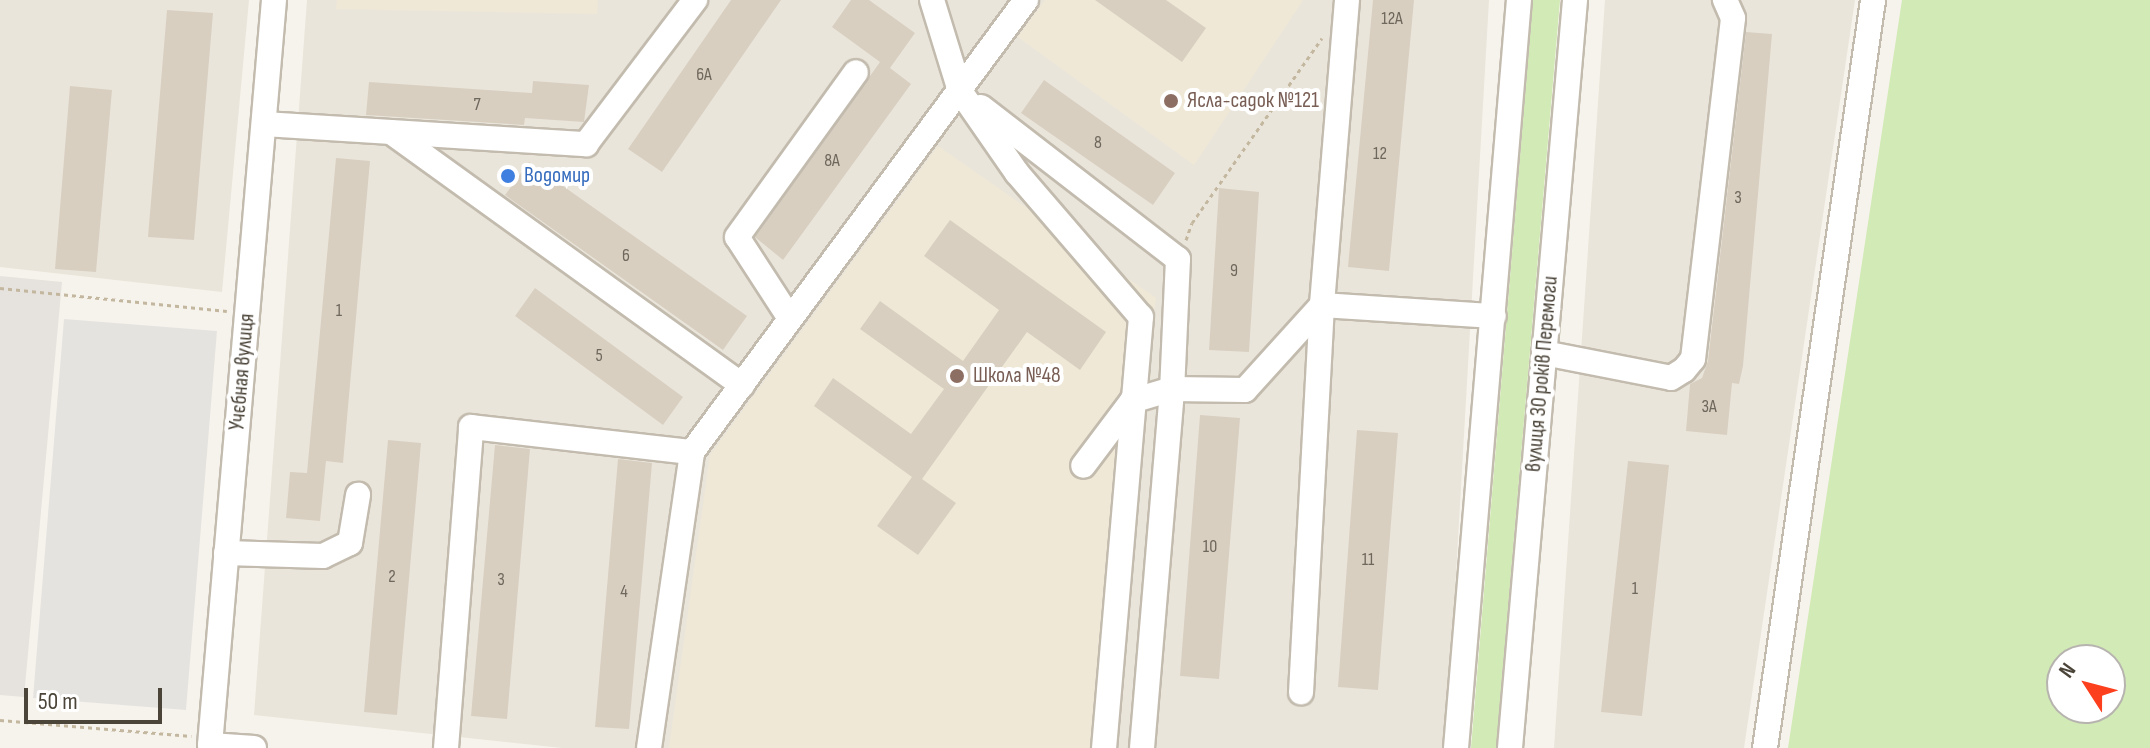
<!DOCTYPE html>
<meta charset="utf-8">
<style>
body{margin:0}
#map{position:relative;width:2150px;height:748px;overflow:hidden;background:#f6f3ec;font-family:"Sofia Sans Condensed",sans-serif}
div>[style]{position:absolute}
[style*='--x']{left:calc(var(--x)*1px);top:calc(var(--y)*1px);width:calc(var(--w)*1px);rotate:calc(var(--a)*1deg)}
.residential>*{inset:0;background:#eae5da}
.industrial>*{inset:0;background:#e6e2dd}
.education>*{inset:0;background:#efe8d6}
.green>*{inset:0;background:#d2eab5}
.parking>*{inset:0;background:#e5e3e0}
.building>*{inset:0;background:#d8cfc1}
.path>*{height:3px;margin-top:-1.5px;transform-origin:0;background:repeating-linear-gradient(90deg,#c4b79f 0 4px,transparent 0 8px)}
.roads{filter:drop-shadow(2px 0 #c2bbae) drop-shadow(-2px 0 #c2bbae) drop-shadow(0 2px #c2bbae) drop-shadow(0 -2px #c2bbae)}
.minor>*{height:24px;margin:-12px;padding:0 12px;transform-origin:12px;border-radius:12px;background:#fff}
.dots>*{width:22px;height:22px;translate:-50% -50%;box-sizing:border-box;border:4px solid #fff;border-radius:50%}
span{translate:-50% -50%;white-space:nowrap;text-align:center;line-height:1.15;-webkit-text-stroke:8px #fff;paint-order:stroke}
.number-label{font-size:18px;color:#6e675b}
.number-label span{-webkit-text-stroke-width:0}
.education-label{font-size:22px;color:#785e54}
.left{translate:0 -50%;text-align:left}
.shop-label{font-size:22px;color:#366cbe}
.street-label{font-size:22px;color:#4b4439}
.north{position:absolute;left:2046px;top:644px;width:80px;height:80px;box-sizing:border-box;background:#fff;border:2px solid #b7b4b0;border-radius:50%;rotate:306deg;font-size:22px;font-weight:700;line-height:32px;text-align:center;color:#4b4439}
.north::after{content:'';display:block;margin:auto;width:28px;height:36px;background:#fc3f1d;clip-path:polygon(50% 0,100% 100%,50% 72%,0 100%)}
.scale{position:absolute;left:24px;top:688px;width:138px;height:36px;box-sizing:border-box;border:4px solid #4b4439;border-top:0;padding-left:10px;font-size:24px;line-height:28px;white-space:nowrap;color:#4b4439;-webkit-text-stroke:6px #fff;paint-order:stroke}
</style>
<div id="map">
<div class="residential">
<div style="clip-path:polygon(0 0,249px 0,222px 292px,0 267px)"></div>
<div style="clip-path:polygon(307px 0,1489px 0,1446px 748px,562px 748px,254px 715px)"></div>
<div style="clip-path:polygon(1605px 0,1855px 0,1744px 748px,1554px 748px)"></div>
</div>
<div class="industrial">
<div style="clip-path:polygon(0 276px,62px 282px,24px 697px,0 695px)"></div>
</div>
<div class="education">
<div style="clip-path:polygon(337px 0,598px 0,597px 14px,336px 9px)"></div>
<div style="clip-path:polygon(1045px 0,1303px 0,1194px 165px,1018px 37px)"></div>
<div style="clip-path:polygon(938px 146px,1156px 298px,1095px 748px,669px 748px,710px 455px)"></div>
</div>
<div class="green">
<div style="clip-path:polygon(1533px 0,1560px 0,1496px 748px,1471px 748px)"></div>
<div style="clip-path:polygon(evenodd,1902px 0,2150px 0,2150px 748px,1788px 748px,1902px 0,2110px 660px,2110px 708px,2062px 708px,2062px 660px,2110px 660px)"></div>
</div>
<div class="parking">
<div style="clip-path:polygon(64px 319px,217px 331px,186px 710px,33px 698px)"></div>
</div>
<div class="building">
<div style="clip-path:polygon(731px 0,781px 0,662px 172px,628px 149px)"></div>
<div style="clip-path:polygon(851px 0,869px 0,915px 33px,890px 68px,911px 84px,783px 260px,755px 237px,880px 62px,832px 27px)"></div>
<div style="clip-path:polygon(1095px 0,1166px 0,1206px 28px,1182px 62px)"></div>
<div style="clip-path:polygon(1373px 0,1414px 0,1389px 271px,1348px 267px)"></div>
<div style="clip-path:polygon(167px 10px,213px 13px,194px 240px,148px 237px)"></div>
<div style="clip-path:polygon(1746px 32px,1772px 34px,1743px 366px,1739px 384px,1732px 383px,1727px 435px,1686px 431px,1690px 384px,1702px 378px,1708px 361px)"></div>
<div style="clip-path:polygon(1044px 80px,1175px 173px,1153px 205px,1021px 113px)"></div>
<div style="clip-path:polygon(533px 81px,589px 85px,584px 122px,525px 118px,524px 125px,366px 115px,369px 82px,532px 93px)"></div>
<div style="clip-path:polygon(70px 86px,112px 90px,96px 272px,55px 269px)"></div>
<div style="clip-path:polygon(336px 158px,370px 161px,343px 463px,326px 461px,320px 521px,286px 518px,290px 472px,307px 473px)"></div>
<div style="clip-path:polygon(529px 162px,747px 316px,723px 350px,505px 195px)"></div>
<div style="clip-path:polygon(1219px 188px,1259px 192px,1249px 352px,1209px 350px)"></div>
<div style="clip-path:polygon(950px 220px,1106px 332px,1080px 370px,1027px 332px,922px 479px,956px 503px,918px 555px,877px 526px,912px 477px,814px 406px,833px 378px,911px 434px,944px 389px,860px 329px,880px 301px,963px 361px,999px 310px,924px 256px)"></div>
<div style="clip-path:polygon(535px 288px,683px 397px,663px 425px,515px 316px)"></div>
<div style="clip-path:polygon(1200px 415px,1240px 418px,1219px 679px,1180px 676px)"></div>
<div style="clip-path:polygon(1357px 430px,1398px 433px,1378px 690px,1338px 687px)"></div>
<div style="clip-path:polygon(388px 440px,421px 443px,397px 715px,364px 712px)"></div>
<div style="clip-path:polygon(495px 445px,530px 449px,507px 719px,471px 716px)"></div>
<div style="clip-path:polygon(618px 459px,652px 463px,629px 729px,595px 727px)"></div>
<div style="clip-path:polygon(1628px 461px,1669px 465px,1642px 716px,1601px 712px)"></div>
</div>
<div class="path">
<div style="--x:1186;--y:240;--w:18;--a:-71"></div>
<div style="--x:1192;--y:223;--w:226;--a:-54.9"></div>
<div style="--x:0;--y:288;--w:228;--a:5.8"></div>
<div style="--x:0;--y:720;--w:192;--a:4.8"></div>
</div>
<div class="roads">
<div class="minor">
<div style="--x:932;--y:0;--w:95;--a:72.9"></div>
<div style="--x:960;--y:91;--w:100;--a:55.2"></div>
<div style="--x:1017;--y:173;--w:190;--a:49.3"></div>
<div style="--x:1141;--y:317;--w:433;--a:94.9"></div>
<div style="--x:1347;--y:0;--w:306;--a:94.7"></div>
<div style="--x:1322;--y:305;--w:172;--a:3.7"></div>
<div style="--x:981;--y:107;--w:249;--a:37.7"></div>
<div style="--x:1178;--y:259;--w:130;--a:92.6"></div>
<div style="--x:1172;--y:389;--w:42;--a:163.3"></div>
<div style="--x:1132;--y:401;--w:81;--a:127"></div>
<div style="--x:264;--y:124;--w:323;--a:3.6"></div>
<div style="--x:586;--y:144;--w:181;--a:-52.9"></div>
<div style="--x:391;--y:132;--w:433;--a:35.8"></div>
<div style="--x:789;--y:317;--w:95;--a:-123"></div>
<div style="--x:737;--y:237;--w:203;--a:-54.2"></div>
<div style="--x:1544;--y:353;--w:129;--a:11.1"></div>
<div style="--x:1671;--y:378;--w:15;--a:-32"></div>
<div style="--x:1684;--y:370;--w:14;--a:-51"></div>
<div style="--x:1693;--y:359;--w:343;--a:-83.3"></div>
<div style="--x:1733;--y:18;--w:20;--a:-114"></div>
<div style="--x:226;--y:553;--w:97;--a:1.8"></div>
<div style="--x:323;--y:556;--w:30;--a:-26"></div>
<div style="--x:350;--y:543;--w:49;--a:-80.5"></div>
<div style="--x:254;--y:748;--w:44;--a:-176.1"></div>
<div style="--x:210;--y:745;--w:748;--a:-85.09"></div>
<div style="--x:446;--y:748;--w:322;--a:-85.5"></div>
<div style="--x:471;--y:427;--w:222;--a:6.5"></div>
<div style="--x:649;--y:748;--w:299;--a:-81.7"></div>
<div style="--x:692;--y:452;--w:562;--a:-53.54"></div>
<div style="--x:1142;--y:748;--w:360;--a:-85.2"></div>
<div style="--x:1172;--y:389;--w:73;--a:0.8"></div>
<div style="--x:1245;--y:390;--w:115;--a:-47.8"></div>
<div style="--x:1322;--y:305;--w:388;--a:93.1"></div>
<div style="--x:1456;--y:748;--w:751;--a:-85.19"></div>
<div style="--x:1510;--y:748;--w:751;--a:-85.03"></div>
<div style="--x:1765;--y:748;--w:756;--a:-81.78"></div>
</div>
</div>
<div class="dots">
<div style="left:1171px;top:101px;background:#8d6e63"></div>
<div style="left:508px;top:176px;background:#3f7fe0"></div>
<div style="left:957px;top:376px;background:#8d6e63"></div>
</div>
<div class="number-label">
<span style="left:1392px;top:19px">12А</span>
<span style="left:704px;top:75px">6А</span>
<span style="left:477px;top:105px">7</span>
<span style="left:1098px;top:143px">8</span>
<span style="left:1380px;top:154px">12</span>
<span style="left:832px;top:161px">8А</span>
<span style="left:1738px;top:198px">3</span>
<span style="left:626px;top:256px">6</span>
<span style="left:1234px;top:271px">9</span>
<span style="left:339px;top:311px">1</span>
<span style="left:599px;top:356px">5</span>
<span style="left:1709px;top:407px">3А</span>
<span style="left:1210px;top:547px">10</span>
<span style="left:1368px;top:560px">11</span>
<span style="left:392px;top:577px">2</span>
<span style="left:501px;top:580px">3</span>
<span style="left:1635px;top:589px">1</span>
<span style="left:624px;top:592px">4</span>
</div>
<div class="education-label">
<span class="left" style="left:1187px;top:101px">Ясла-садок №121</span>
<span class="left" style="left:973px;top:376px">Школа №48</span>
</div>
<div class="shop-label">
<span class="left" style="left:524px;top:176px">Водомир</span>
</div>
<div class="street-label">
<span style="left:242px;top:372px;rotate:-85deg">Учєбная вулиця</span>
<span style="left:1542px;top:374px;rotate:-85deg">вулиця 30 років Перемоги</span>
</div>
<div class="north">N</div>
<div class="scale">50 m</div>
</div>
